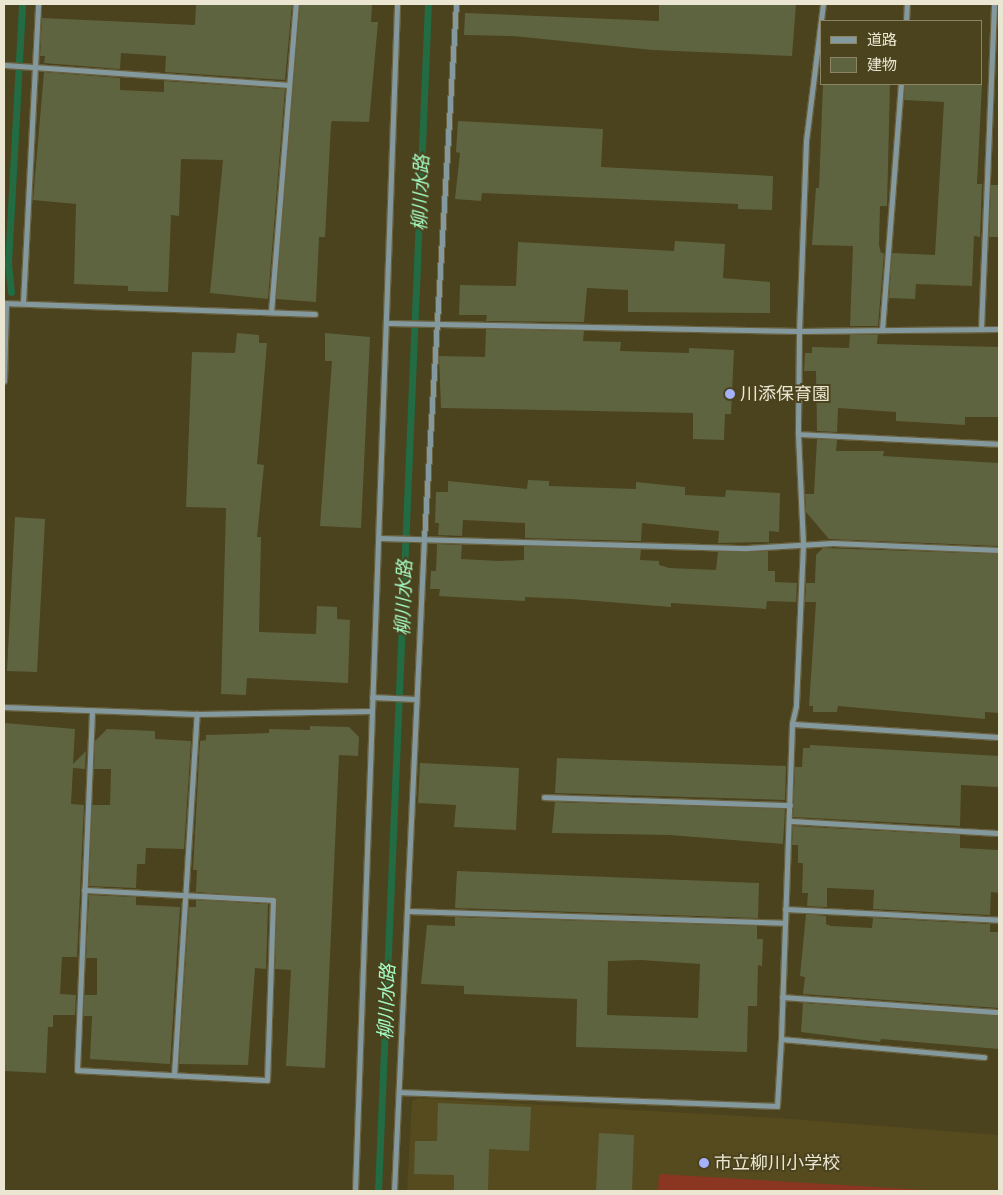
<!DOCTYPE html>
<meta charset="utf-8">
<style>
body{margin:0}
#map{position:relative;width:1003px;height:1195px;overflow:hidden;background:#4b421e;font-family:"Titillium Web","Noto Sans JP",sans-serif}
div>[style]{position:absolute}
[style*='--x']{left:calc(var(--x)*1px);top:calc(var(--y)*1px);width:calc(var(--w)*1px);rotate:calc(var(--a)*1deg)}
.built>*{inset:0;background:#564b1e}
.green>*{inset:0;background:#8a3621}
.stream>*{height:7px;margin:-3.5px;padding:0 3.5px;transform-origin:3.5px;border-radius:3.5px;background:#226b43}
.building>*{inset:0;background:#5f6440}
.roads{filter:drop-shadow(1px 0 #68603e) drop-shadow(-1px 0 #68603e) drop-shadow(0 1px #68603e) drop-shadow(0 -1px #68603e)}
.street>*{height:5px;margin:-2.5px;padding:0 2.5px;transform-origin:2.5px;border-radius:2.5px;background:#84999e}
.dots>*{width:14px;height:14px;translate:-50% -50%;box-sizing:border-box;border:2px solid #4b421e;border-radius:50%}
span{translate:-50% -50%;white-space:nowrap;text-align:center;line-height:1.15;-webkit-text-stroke:4px #4b421e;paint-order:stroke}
.poi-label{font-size:18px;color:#ebe6d2}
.left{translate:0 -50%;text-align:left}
.water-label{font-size:19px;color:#a3fbc3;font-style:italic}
.frame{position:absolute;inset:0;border:5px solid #ebe6d2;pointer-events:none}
.legend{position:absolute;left:820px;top:20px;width:162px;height:65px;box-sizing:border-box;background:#4b421e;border:1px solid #8b8466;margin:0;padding:6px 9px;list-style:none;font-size:15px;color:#ebe6d2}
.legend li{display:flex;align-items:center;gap:10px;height:25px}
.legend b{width:25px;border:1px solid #8b8466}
</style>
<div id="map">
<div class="built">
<div style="clip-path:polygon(419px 1098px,778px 1118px,999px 1135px,999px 1191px,407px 1191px,412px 1101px)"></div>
</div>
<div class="green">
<div style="clip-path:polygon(659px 1174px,943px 1191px,658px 1191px)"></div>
</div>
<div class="stream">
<div style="--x:11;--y:292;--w:28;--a:-96"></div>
<div style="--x:8;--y:264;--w:260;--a:-86.9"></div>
<div style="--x:378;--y:1191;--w:1188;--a:-87.59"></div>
</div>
<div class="building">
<div style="clip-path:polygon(196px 4px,292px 4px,285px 80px,165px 72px,166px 56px,121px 53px,120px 69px,44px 63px,45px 56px,40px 56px,42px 18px,195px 25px)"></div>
<div style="clip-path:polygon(300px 4px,372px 4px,371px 22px,378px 22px,369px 122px,332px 121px,331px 124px,325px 237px,319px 237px,316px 302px,276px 299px)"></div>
<div style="clip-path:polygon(659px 4px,796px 4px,792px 56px,653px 50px,513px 36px,464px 35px,465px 13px,659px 21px)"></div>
<div style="clip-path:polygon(44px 72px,120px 78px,120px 90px,164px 92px,164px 81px,285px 89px,268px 299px,210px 293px,223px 160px,181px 159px,179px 216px,171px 215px,168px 292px,128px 291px,128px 286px,74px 284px,76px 204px,33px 200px)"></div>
<div style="clip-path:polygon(823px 84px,890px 84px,887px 206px,880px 206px,879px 245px,881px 253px,884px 253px,878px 326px,850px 326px,853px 246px,812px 245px,816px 188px,819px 188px)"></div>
<div style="clip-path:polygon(905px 84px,982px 84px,977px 184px,982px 184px,980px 237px,974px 236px,972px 286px,916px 284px,915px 299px,889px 298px,892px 253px,935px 255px,944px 102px,904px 100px)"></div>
<div style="clip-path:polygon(458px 121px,603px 129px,601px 167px,773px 176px,772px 210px,738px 209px,738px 204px,482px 193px,481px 201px,455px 199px,460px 153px,456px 152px)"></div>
<div style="clip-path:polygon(991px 185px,999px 185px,999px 237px,989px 237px)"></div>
<div style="clip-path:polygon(675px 241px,725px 244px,723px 278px,770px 282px,770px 313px,628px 312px,628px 290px,587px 288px,584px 322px,486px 321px,487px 315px,459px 315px,460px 285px,516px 286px,518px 242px,674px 251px)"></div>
<div style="clip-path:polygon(486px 329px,584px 331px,583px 341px,621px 342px,620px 351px,689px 353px,689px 348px,734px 350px,731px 414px,725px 414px,724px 440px,693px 439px,693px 413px,441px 408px,439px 356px,485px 357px)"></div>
<div style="clip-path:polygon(237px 333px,259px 335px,259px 343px,267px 343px,257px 464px,264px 465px,257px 537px,261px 537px,259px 632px,316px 634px,317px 606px,337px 607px,337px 619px,350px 620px,348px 683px,247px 678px,246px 695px,221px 694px,226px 508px,186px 507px,192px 352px,235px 353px)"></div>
<div style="clip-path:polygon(325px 333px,370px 337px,361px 528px,320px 526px,332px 361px,325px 361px)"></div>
<div style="clip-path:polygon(850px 335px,878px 335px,877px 344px,999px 347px,999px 417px,965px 417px,965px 425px,896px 421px,896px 412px,838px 408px,837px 432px,817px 431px,816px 371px,804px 371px,805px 353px,812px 353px,812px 347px,849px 348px)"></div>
<div style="clip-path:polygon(817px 439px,837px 440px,836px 451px,884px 451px,883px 456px,999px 463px,999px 546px,829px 539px,806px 512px,805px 494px,814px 494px)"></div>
<div style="clip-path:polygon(528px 480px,549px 481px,549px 486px,636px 489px,636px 482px,655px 484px,685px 487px,685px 495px,725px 497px,726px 490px,780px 493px,779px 532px,769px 531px,769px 542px,718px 543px,719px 531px,642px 523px,641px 541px,525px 538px,525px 523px,463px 520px,462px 536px,438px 535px,439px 523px,435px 523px,436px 492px,448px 492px,448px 481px,527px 489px)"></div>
<div style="clip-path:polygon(15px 517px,45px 519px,37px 672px,7px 671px)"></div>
<div style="clip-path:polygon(437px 544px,462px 545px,461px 559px,499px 561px,524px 560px,524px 546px,641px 549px,640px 560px,659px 561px,659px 565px,669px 568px,716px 570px,718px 552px,768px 551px,768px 571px,775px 571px,775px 582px,797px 583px,796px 602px,767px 601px,766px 609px,671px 603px,671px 607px,571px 599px,525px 597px,525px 601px,439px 596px,440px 589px,430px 589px,431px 571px,436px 571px)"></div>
<div style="clip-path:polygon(823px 548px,999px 554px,999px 713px,985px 712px,985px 719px,838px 706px,837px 712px,813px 712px,813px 706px,809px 706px,816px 602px,805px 602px,806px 583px,815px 583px,816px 555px)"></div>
<div style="clip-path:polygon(4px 723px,75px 729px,73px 764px,86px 751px,85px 769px,73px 768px,71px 804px,84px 805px,77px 957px,62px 957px,60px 994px,76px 995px,75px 1015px,53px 1015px,53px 1027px,48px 1027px,46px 1073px,4px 1071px)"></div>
<div style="clip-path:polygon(310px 726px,349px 727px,359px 737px,358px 756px,339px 755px,325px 1068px,286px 1066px,291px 970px,275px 969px,277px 898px,196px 892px,197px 870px,193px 870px,200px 741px,206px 740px,206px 735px,269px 733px,269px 729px,310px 730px)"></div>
<div style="clip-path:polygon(107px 729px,155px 731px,155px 739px,191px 741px,184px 849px,146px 848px,145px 864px,137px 864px,136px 888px,89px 886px,92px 805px,110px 805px,111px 769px,94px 769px,95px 741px)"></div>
<div style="clip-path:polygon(810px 745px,999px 756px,998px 787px,961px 785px,960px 826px,793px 817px,795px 767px,802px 767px,803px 748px,810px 748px)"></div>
<div style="clip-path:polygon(557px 758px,786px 766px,785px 800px,555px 793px)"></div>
<div style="clip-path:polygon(420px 763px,519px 768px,516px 830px,454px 827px,456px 805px,418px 803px)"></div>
<div style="clip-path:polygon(555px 802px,785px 809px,783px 844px,670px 835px,552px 833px)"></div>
<div style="clip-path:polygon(793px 826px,960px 835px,960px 848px,999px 850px,999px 893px,991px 892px,990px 915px,873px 909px,874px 890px,827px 888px,827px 907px,807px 906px,808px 893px,802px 893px,803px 863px,798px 863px,798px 845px,792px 845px)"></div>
<div style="clip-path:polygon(457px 871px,759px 883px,758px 918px,455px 908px)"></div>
<div style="clip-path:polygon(89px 895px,136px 897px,136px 905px,180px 907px,170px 1064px,90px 1059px,92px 1016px,84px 1016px,84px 995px,97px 995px,97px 958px,86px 958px)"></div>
<div style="clip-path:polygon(196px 900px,268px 904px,266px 969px,255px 968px,248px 1065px,179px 1064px,189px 907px,196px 907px)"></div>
<div style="clip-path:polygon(806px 914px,826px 916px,826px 924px,831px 926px,872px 928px,873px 918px,990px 924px,990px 932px,999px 932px,999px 1008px,803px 994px,805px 977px,800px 976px)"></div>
<div style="clip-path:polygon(evenodd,455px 917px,757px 926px,757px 939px,763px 939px,762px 966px,758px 965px,757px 1006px,748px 1006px,747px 1052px,576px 1047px,577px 999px,464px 994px,464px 986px,421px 984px,427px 925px,455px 926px,455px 917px,641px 960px,700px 964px,698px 1018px,607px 1015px,608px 961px,641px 960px)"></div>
<div style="clip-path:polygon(803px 1003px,999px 1016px,999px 1049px,881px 1039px,880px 1042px,801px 1032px)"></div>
<div style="clip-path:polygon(438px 1103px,531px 1107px,529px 1151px,489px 1149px,488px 1191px,454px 1191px,454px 1175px,414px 1174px,415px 1141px,437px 1141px)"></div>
<div style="clip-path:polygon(599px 1133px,634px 1135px,632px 1191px,596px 1191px)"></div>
</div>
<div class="roads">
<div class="street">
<div style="--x:823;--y:4;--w:138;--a:97.1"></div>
<div style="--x:806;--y:141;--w:190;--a:92.1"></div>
<div style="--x:799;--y:331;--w:103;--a:90.6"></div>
<div style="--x:798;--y:434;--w:110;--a:87.4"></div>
<div style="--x:803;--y:544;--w:162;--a:92.5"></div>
<div style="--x:796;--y:706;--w:18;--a:103"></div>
<div style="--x:792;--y:724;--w:315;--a:92"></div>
<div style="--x:781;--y:1039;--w:204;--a:5.1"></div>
<div style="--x:906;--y:21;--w:17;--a:-87"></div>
<div style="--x:4;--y:65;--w:284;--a:4"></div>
<div style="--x:4;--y:303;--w:311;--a:2"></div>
<div style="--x:23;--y:303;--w:299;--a:-87.1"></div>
<div style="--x:271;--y:312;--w:309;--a:-85.4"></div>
<div style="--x:388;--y:323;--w:411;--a:1.1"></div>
<div style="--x:799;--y:331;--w:200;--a:-0.6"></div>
<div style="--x:981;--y:329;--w:325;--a:-87.7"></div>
<div style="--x:882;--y:330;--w:247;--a:-85.6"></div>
<div style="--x:4;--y:381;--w:78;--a:-88.5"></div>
<div style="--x:798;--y:434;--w:201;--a:2.8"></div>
<div style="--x:379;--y:538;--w:368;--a:1.6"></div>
<div style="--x:747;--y:548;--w:86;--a:-3.3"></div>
<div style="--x:833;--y:543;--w:166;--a:2.4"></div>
<div style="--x:372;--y:697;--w:44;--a:2.6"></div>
<div style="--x:4;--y:707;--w:193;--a:2.1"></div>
<div style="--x:197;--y:714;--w:174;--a:-1"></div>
<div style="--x:792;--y:724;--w:207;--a:3.6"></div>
<div style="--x:544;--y:797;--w:246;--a:1.9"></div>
<div style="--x:789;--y:821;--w:210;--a:3.3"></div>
<div style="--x:84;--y:890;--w:189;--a:3"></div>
<div style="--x:273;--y:900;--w:180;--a:91.9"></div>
<div style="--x:267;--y:1080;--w:190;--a:-177"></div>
<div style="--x:77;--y:1070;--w:360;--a:-87.6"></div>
<div style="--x:785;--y:909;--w:214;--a:2.9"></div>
<div style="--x:407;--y:911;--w:378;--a:1.8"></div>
<div style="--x:782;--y:997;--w:218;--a:4"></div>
<div style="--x:174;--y:1075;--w:362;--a:-86.4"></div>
<div style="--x:399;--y:1092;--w:378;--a:2.1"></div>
<div style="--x:777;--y:1106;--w:67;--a:-86.6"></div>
<div style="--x:355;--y:1191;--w:1188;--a:-87.97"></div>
<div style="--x:394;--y:1191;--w:653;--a:-87.37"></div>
<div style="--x:424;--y:539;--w:536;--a:-86.58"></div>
</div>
</div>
<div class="dots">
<div style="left:730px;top:394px;background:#a4b2fc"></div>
<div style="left:704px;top:1163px;background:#a4b2fc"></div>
</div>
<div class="poi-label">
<span class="left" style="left:740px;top:394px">川添保育園</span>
<span class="left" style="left:714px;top:1163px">市立柳川小学校</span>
</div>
<div class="water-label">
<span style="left:420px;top:193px;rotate:-88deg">柳川水路</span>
<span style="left:403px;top:598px;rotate:-88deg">柳川水路</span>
<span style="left:386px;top:1002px;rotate:-88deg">柳川水路</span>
</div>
<div class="frame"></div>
<ul class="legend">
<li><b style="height:6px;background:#84999e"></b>道路</li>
<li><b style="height:14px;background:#5f6440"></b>建物</li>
</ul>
</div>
